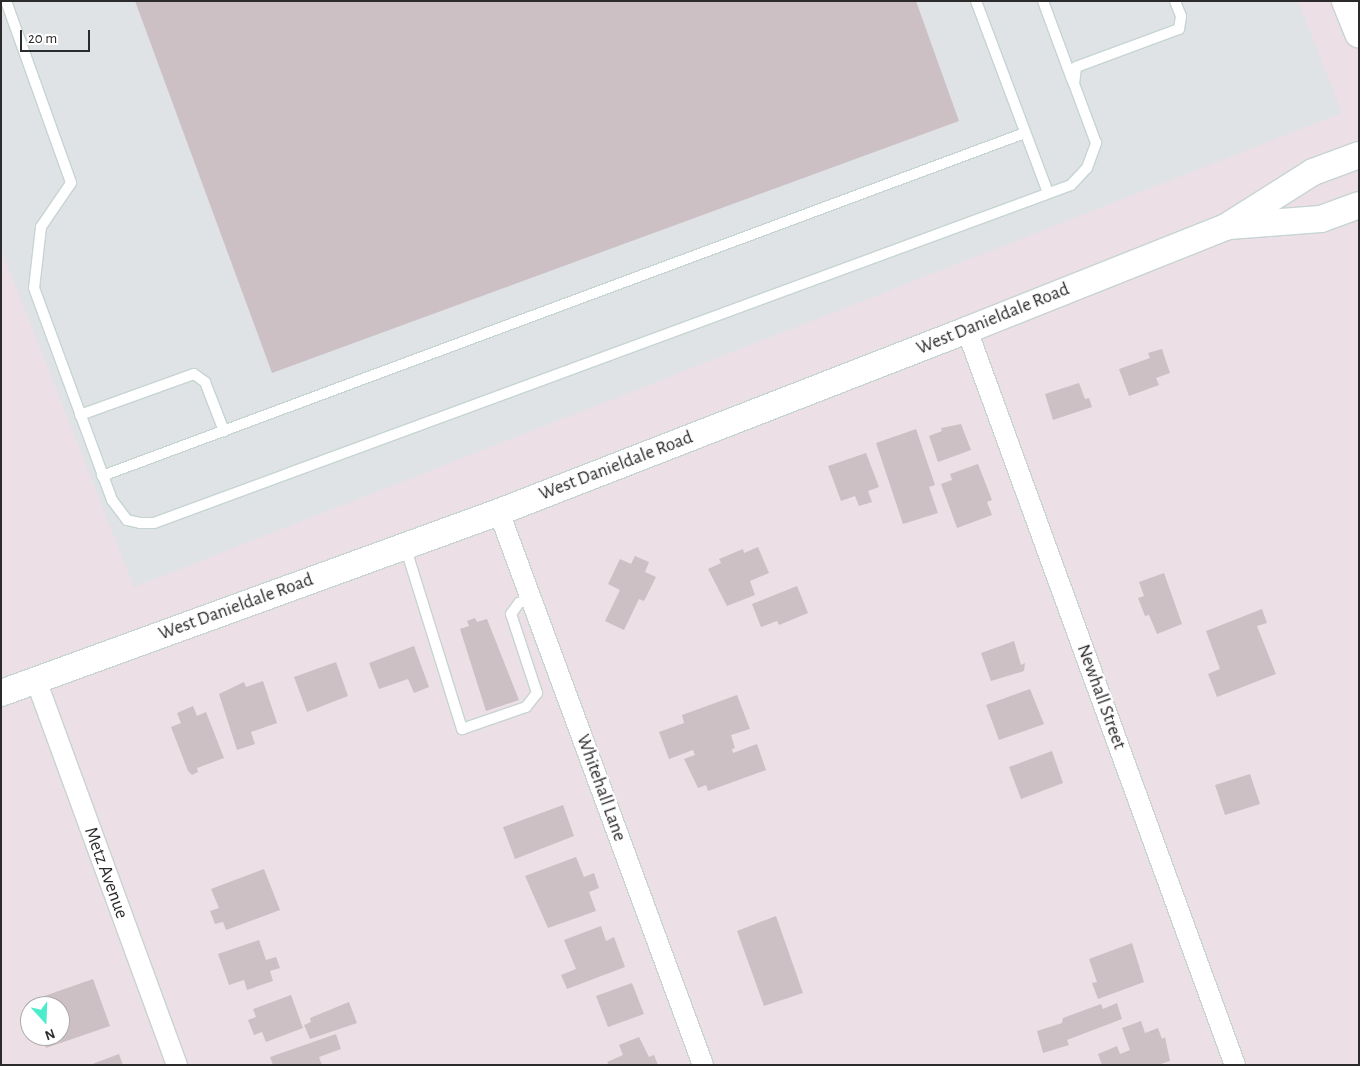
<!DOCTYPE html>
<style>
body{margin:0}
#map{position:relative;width:1360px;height:1066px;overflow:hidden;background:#ecdfe5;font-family:"Alegreya Sans",sans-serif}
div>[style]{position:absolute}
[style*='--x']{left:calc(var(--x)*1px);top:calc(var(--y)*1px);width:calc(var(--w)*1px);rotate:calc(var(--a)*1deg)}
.industrial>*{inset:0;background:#dfe3e5}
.building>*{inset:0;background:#ccc0c5}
.roads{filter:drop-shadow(1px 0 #c6d4d2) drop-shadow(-1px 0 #c6d4d2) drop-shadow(0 1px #c6d4d2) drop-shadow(0 -1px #c6d4d2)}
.service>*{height:10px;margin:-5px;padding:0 5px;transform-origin:5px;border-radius:5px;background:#fff}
.minor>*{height:20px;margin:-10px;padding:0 10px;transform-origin:10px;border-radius:10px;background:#fff}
.tertiary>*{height:26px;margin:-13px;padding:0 13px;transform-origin:13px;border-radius:13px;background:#fff}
.secondary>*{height:28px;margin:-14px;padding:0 14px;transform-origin:14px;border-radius:14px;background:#fff}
span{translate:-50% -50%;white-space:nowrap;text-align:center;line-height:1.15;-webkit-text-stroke:4.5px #fff;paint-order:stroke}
.street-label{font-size:19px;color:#2b2b2b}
.frame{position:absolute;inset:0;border:2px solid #2b2b2b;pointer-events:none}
.north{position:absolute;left:20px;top:996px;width:50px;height:50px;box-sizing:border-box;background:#fff;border:1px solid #aaa;border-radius:50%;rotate:160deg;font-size:14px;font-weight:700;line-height:20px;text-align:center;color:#2b2b2b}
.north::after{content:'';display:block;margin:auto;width:18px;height:22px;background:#4beccc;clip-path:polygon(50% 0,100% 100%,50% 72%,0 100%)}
.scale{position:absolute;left:20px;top:30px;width:70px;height:22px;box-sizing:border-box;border:2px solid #2b2b2b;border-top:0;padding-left:6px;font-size:15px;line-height:18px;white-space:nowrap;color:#2b2b2b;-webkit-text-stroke:4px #fff;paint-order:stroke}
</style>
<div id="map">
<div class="industrial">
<div style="clip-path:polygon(1px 1px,1298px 1px,1342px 113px,134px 587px,1px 249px)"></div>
</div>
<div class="building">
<div style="clip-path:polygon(135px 1px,916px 1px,959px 121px,272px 373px)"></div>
<div style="clip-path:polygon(1162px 349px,1170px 373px,1156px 378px,1159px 385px,1129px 396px,1119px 369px,1150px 358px,1148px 353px)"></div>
<div style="clip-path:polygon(1079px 383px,1085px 399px,1089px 398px,1092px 407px,1053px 420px,1045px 394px)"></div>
<div style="clip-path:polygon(961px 424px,971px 450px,938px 462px,929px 436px,942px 431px,941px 428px)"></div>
<div style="clip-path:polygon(916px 429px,935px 485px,929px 487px,938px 513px,903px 524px,876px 443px)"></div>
<div style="clip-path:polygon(866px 453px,879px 487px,868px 491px,872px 502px,859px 506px,855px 496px,841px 501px,828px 466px)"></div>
<div style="clip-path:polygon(978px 464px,992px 500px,987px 502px,992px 515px,957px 528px,941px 484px,952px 480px,950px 474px)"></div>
<div style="clip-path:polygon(758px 547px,769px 573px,750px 581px,755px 595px,727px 606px,708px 569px,721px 563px,719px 559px,743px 549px,744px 553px)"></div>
<div style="clip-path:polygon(635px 556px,649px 562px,645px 572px,656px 577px,644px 601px,639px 599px,624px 630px,605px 621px,620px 590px,608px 584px,620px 559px,631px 564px)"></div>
<div style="clip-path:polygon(1164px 573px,1182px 624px,1157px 634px,1149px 615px,1145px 616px,1138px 598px,1144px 596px,1139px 582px)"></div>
<div style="clip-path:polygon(797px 586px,808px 613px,779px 625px,777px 621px,761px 627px,752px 604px)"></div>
<div style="clip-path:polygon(1262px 609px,1267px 623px,1257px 626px,1276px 674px,1217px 697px,1208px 674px,1220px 669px,1206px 631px)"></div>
<div style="clip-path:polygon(475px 618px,477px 622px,487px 619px,519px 700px,486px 711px,460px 629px,469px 626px,467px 621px)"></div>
<div style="clip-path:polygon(1014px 641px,1021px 665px,1025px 663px,1024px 671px,991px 681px,981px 653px)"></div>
<div style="clip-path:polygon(414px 646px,429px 687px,414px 693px,408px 679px,379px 689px,369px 663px)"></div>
<div style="clip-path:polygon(336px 662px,348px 696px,307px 712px,294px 677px)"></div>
<div style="clip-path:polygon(263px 681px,277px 723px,251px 732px,255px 744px,237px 750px,219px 694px,244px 682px,246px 687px)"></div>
<div style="clip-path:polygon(1030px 689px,1044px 724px,999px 740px,986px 705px)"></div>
<div style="clip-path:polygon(737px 695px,750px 729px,731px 735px,735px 748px,732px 749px,733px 753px,757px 744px,766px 770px,708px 791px,706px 785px,698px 788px,684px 759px,695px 755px,693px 750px,669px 759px,659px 732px,684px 723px,682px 715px)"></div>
<div style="clip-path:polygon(193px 706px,197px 716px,206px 712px,224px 758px,197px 768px,198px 772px,192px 775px,188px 771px,171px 727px,181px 723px,177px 713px)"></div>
<div style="clip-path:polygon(1052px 751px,1063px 783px,1021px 799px,1009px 767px)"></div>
<div style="clip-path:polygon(1250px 774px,1260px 804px,1225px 815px,1215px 785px)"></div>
<div style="clip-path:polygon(563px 805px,574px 836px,515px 859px,503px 827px)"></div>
<div style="clip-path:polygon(576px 857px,584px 877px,594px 873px,599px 888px,589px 892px,596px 911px,548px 928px,525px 876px)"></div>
<div style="clip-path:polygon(264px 869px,280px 910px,226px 930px,223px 922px,215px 924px,210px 911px,219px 908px,211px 889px)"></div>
<div style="clip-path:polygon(776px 916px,803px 993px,764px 1006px,737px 931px)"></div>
<div style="clip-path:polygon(601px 926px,606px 941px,614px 937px,625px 967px,567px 989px,561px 975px,576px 969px,564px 940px)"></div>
<div style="clip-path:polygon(259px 940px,266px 960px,276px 957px,280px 968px,270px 971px,273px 981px,247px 990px,244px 980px,229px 985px,218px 954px)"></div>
<div style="clip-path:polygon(1132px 943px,1144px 982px,1098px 999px,1092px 983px,1097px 982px,1089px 959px)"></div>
<div style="clip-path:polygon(93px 979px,110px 1026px,46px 1048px,42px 1036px,60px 1036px,60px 1006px,31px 1006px,30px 1001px)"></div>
<div style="clip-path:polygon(632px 983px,644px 1014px,608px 1027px,596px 996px)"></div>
<div style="clip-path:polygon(291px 995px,303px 1028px,266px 1042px,262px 1032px,254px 1035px,248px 1020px,256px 1017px,253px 1009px)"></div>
<div style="clip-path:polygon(349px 1002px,357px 1023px,310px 1039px,304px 1025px,311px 1022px,310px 1018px)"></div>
<div style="clip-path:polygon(1117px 1003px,1122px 1019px,1067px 1040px,1069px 1045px,1043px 1053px,1037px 1031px,1062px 1023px,1063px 1018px,1101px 1004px,1103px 1009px)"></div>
<div style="clip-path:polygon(1141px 1021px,1145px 1033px,1158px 1028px,1162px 1039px,1165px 1037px,1170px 1061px,1158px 1065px,1102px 1065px,1098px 1054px,1117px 1046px,1120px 1054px,1130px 1050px,1122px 1028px)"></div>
<div style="clip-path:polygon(336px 1034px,341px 1049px,319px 1057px,322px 1065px,273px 1065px,270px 1057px)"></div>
<div style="clip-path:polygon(639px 1037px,649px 1057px,654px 1055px,658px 1065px,609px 1065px,607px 1062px,623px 1055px,619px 1045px)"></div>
<div style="clip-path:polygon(119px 1054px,123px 1065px,91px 1065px,95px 1063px)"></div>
</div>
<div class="roads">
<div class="service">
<div style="--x:6;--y:1;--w:193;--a:70.3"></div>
<div style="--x:71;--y:183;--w:53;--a:124.3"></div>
<div style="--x:41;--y:227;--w:61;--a:96.5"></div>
<div style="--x:34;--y:288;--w:226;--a:69.8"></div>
<div style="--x:112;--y:500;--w:25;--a:53"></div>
<div style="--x:127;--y:520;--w:13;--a:13"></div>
<div style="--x:140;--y:523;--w:14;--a:0"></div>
<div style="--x:154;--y:523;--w:977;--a:-20.23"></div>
<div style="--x:1071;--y:185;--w:23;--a:-47"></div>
<div style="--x:1087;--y:168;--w:27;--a:-70"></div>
<div style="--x:1096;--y:143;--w:63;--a:-110.4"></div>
<div style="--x:1074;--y:84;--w:17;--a:-83"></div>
<div style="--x:1076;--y:67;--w:110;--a:-20.3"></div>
<div style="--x:1179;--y:29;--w:13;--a:-81"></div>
<div style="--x:1181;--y:16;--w:16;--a:-112"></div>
<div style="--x:976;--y:1;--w:205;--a:69.4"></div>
<div style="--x:1043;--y:1;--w:86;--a:69.7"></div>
<div style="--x:80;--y:415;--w:121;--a:-19.8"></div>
<div style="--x:194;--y:374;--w:14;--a:36"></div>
<div style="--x:205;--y:382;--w:53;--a:68.8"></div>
<div style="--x:102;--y:476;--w:985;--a:-20.39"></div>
<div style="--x:405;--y:546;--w:192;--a:72.7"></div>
<div style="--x:462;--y:729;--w:68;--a:-19"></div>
<div style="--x:526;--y:707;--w:18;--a:-52"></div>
<div style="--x:537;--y:693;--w:83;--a:-108.2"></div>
<div style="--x:511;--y:614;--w:14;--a:-54"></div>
<div style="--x:519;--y:603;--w:13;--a:-23"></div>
</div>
<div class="minor">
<div style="--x:967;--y:330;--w:782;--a:69.97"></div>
<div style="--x:499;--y:512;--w:589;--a:69.75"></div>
<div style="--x:36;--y:680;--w:410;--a:69.9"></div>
</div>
<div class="tertiary">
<div style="--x:1229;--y:226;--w:92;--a:-4.4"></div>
<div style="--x:1321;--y:219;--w:40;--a:-20.2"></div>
<div style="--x:1;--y:693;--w:530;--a:-19.97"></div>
<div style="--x:499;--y:512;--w:502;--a:-21.25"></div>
<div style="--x:967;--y:330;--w:279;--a:-21.7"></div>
<div style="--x:1226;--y:227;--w:103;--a:-32.3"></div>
<div style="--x:1313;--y:172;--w:49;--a:-20.3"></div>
</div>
<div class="secondary">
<div style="--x:1346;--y:1;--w:35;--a:68"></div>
</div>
</div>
<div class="street-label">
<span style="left:993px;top:319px;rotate:-22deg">West Danieldale Road</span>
<span style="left:616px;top:466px;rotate:-21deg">West Danieldale Road</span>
<span style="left:236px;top:607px;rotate:-20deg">West Danieldale Road</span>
<span style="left:1101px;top:697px;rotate:70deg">Newhall Street</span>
<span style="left:601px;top:788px;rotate:70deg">Whitehall Lane</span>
<span style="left:106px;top:873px;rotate:70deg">Metz Avenue</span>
</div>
<div class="frame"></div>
<div class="north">N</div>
<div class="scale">20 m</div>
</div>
